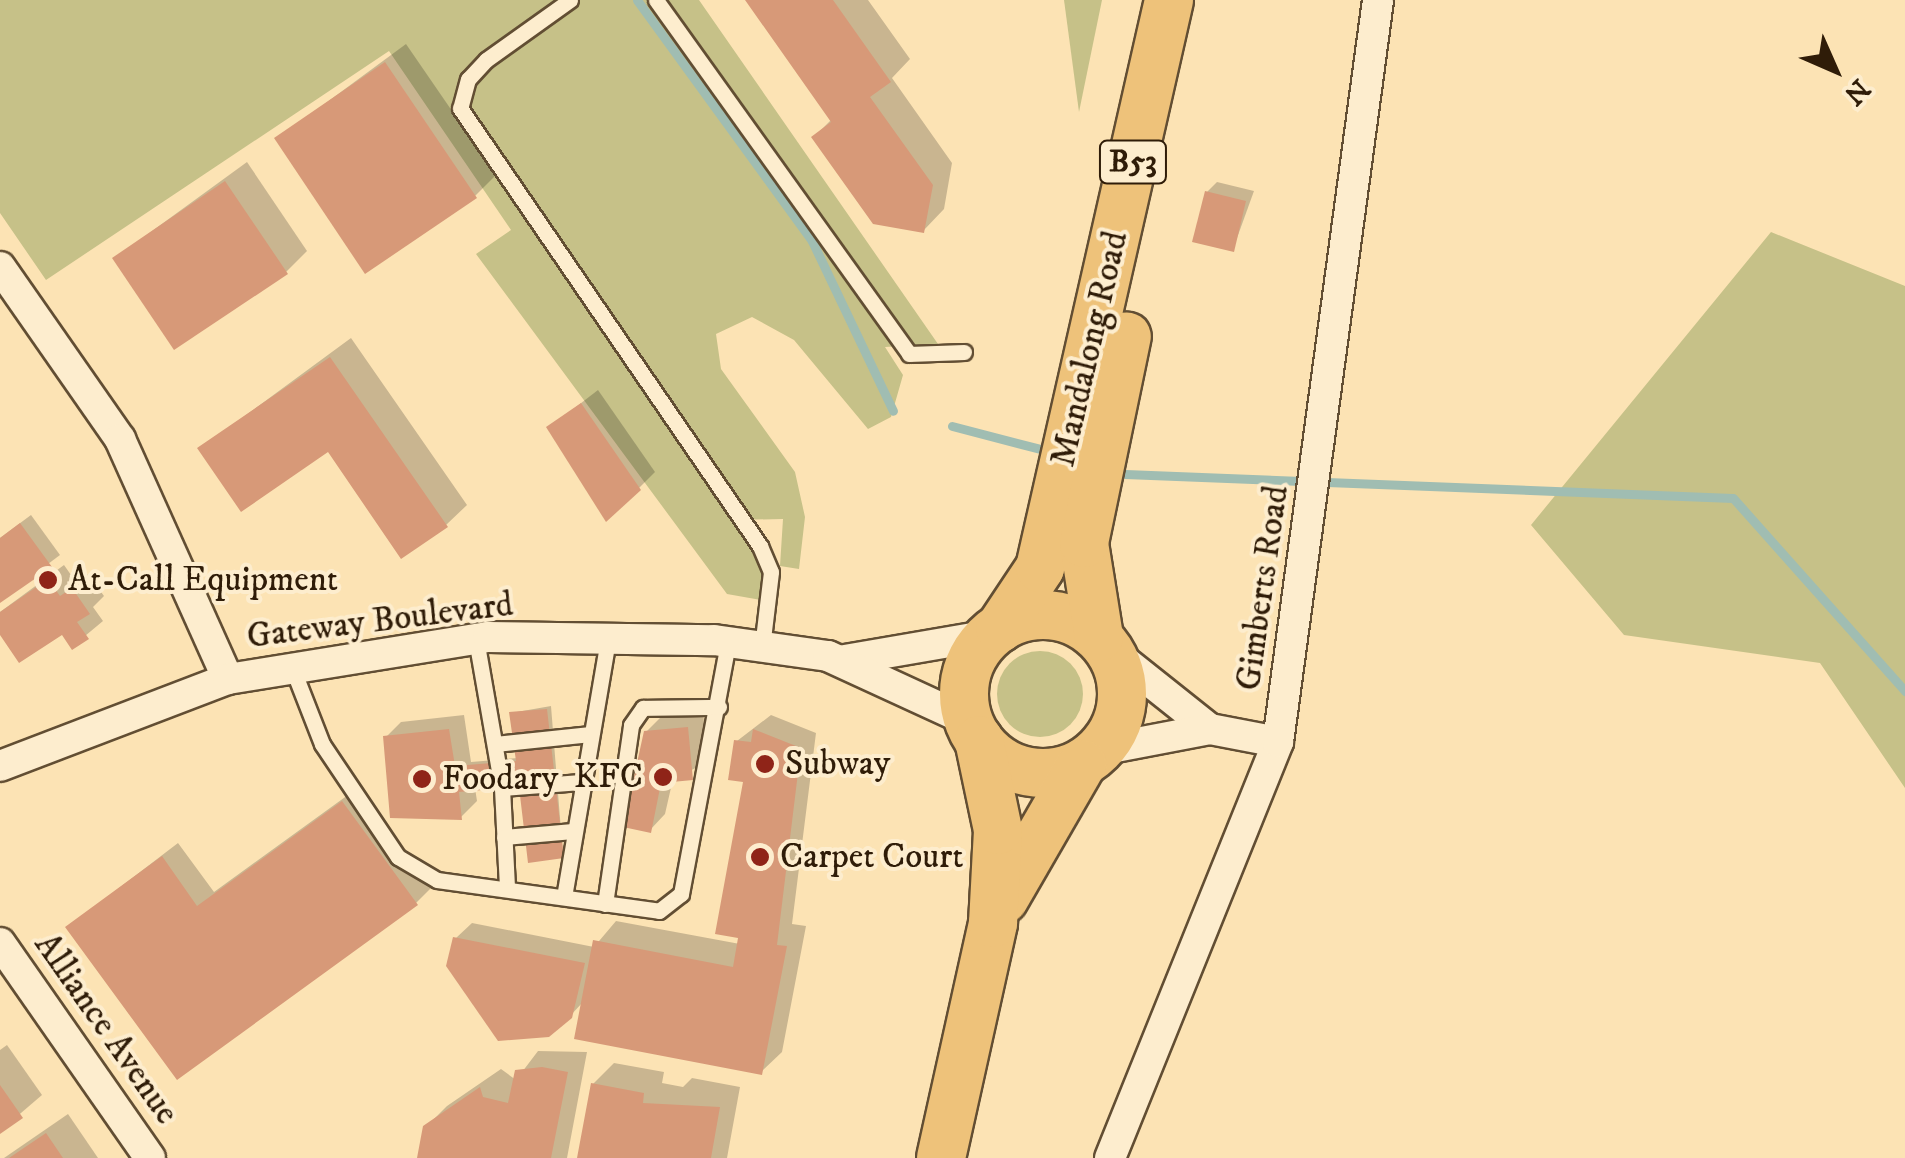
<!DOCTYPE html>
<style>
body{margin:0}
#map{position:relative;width:1905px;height:1158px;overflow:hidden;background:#fce3b4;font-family:"IM FELL DW Pica",serif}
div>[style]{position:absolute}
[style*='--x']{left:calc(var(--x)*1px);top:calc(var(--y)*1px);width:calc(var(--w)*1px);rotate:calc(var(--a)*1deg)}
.green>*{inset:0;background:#c6c188}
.round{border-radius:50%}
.shadow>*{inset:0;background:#0003}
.stream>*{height:9px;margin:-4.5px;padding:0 4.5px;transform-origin:4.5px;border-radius:4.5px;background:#a0bdb2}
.building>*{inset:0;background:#d79978}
.roads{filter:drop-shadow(2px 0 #624e33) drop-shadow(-2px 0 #624e33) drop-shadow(0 2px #624e33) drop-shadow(0 -2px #624e33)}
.lane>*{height:15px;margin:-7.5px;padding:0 7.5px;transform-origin:7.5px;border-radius:7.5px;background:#fdedce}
.street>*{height:30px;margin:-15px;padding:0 15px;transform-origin:15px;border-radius:15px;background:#fdedce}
.primary>*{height:48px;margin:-24px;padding:0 24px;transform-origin:24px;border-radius:24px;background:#eec27a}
.primary>.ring{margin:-24px;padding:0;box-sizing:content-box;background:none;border:48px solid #eec27a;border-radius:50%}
.dots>*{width:28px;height:28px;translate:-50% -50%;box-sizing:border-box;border:5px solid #fdedce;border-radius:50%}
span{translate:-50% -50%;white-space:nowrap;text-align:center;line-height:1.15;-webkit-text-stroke:8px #fdedce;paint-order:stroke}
.shield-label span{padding:2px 8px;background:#fdedce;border:2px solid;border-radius:8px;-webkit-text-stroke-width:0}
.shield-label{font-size:32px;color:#2f1c08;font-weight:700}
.street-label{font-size:35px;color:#2f1c08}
.poi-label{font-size:35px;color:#2f1c08}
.left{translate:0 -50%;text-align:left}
.right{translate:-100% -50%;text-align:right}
.north{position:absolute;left:1785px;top:20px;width:100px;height:100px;-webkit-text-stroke:8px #fdedce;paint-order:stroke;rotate:135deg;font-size:28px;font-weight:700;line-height:40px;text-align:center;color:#2f1c08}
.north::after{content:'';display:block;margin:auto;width:35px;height:45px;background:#2f1c08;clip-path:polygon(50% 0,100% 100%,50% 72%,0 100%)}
</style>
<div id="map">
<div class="green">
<div style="clip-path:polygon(0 0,699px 0,938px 344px,885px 347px,903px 375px,891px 417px,868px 429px,794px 340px,752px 317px,716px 334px,721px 369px,795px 472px,805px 517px,799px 569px,780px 566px,783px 519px,730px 520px,763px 566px,761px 600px,727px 594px,476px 254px,511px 230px,389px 51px,46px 280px,0 213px)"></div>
<div style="clip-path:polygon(1064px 0,1102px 0,1079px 112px)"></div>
<div style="clip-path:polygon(1771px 232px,1905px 286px,1905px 788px,1820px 663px,1624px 635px,1531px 525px)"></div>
<div class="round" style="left:997px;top:651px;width:86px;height:86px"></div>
</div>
<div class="shadow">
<div style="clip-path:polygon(748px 0,868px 0,910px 59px,892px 78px,952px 163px,944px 209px,924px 230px,814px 137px,832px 119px)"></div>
<div style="clip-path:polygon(406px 44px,496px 175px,475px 196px,277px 139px)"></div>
<div style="clip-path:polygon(247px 162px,307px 251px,286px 272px,115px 258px)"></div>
<div style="clip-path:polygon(1217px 182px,1254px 191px,1233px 249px,1207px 192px)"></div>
<div style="clip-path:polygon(351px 338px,467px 505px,446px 525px,328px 448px,200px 449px)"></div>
<div style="clip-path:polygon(598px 390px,655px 472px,639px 488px,550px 427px)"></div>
<div style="clip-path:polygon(31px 515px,60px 555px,0 600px,0 538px)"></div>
<div style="clip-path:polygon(64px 565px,76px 582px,88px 574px,104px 596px,93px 607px,103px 621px,73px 646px,62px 631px,0 631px,0 612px)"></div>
<div style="clip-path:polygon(551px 706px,563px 855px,521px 784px,475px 788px,477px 801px,461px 817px,393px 816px,386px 737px,401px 722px,464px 715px,471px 762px,518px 758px,511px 713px)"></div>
<div style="clip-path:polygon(703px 712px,708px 762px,673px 779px,665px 814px,650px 830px,646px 732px,662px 716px)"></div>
<div style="clip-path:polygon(771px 715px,816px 733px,792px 924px,806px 926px,782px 1052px,761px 1072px,583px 1002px,570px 1016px,456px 938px,472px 923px,594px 947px,616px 921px,740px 944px,745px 780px,737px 741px)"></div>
<div style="clip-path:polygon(359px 787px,432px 887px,416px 903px,68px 927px,178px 843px,214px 892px)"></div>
<div style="clip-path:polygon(7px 1045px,42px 1095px,0 1131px,0 1050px)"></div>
<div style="clip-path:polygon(538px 1051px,587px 1052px,567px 1158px,420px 1158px,425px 1128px,447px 1106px,501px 1069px,516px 1080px)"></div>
<div style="clip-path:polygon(614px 1063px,664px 1072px,662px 1083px,683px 1087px,692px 1078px,740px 1087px,727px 1158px,580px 1158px,593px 1084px)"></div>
<div style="clip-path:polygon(68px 1114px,98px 1158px,4px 1158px)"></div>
</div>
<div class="stream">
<div style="--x:637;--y:0;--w:298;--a:54"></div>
<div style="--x:812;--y:241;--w:188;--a:64.5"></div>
<div style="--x:952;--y:426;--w:95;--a:14.6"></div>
<div style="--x:1125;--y:474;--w:608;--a:2.26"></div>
<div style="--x:1733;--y:498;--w:259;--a:48.3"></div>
</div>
<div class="building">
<div style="clip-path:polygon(745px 0,833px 0,891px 82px,870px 97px,933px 185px,924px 233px,873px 224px,811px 137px,831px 122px)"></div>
<div style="clip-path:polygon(385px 62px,477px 198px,365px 274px,274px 138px)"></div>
<div style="clip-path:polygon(225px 181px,288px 274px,174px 350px,112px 258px)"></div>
<div style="clip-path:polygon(1205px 191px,1246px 201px,1234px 252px,1192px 242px)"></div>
<div style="clip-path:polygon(330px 357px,448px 527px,401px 559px,328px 452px,241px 512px,197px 448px)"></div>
<div style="clip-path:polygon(581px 403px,641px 490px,606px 522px,546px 427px)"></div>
<div style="clip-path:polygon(20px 523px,52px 567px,0 603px,0 538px)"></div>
<div style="clip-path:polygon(48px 579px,60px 596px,72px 588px,90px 614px,77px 622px,89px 639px,72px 650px,62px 635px,19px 663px,0 635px,0 612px)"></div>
<div style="clip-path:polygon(547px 709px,564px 858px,528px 863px,519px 787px,459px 792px,462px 820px,390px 818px,383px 736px,449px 729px,455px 766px,516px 761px,509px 712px)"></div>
<div style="clip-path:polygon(688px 727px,693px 780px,661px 783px,651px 833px,623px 827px,644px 731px)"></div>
<div style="clip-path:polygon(753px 729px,801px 748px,777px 945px,787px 946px,762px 1075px,574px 1039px,593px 940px,733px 967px,738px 938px,715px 934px,743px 782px,728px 780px,734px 740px,751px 742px)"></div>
<div style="clip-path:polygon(342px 801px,418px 905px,177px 1080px,65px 927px,162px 856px,197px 906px)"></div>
<div style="clip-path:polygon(453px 937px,585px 963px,572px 1018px,549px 1037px,498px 1041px,446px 966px)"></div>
<div style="clip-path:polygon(542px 1067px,568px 1072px,551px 1158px,417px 1158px,423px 1126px,480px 1087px,483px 1097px,508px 1103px,515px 1070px)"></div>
<div style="clip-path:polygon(591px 1083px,644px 1093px,643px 1103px,720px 1107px,711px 1158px,577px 1158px)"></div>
<div style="clip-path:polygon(0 1085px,23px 1118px,0 1134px)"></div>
<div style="clip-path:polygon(46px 1133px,63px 1158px,9px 1158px)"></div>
</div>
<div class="roads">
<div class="lane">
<div style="--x:570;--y:0;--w:103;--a:144.5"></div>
<div style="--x:486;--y:60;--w:26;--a:133"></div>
<div style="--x:468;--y:79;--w:30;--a:105"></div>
<div style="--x:460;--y:108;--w:531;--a:55.59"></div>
<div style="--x:760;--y:546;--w:28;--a:67"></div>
<div style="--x:771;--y:572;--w:76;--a:96.8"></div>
<div style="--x:656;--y:0;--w:435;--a:54.4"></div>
<div style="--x:909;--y:354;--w:55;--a:-2.1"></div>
<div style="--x:476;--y:639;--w:151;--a:80.1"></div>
<div style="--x:502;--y:788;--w:100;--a:87.1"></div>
<div style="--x:292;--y:667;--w:83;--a:68.7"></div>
<div style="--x:322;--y:744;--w:136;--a:56.1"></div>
<div style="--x:398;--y:857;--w:45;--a:30.5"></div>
<div style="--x:437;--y:880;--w:224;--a:7.9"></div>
<div style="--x:659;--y:911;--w:28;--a:-38"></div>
<div style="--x:681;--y:894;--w:256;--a:-79.4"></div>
<div style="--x:495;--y:744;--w:96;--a:-6"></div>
<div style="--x:502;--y:788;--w:79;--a:-4.3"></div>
<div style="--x:504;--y:837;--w:69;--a:-5"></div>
<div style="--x:564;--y:897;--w:261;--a:-80.3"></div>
<div style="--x:605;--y:904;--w:181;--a:-81.7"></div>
<div style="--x:631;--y:725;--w:21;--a:-55"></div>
<div style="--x:643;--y:708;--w:76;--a:-0.8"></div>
</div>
<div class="street">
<div style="--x:0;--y:267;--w:210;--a:55.1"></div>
<div style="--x:120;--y:439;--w:263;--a:65.8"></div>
<div style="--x:1108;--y:648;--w:130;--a:38.5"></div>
<div style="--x:845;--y:660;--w:147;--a:-9.8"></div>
<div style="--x:1100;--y:750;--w:112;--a:-10.8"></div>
<div style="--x:1210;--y:729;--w:69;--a:10.8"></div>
<div style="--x:0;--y:766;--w:244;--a:-20.9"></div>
<div style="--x:228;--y:679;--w:263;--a:-9.2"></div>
<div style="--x:488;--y:637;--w:226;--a:0.8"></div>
<div style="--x:714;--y:640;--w:115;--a:8"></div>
<div style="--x:828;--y:656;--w:155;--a:24.7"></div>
<div style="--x:0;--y:943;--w:262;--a:55.1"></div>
<div style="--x:1110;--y:1158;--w:449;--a:-68"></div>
<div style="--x:1278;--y:742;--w:749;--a:-82.32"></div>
</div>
<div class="primary">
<div class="ring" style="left:964px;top:615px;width:110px;height:110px"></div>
<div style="--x:1000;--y:628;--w:72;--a:-56.3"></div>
<div style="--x:1040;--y:568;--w:582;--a:-77.2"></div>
<div style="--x:1099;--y:637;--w:95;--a:-99.1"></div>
<div style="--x:1084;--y:543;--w:211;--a:-78.3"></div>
<div style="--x:1004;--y:899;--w:156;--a:-60"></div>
<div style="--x:941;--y:1158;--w:241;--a:-77.5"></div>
<div style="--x:993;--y:923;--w:93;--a:-86.9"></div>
<div style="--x:998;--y:830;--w:92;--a:-101.9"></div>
</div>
</div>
<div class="dots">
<div style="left:48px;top:580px;background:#8f2418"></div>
<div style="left:765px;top:764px;background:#8f2418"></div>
<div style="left:663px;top:777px;background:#8f2418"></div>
<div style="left:422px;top:779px;background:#8f2418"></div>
<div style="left:760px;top:857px;background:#8f2418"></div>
</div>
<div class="shield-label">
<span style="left:1133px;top:162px">B53</span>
</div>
<div class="street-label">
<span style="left:1090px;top:349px;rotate:-77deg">Mandalong Road</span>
<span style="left:1263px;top:588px;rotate:-82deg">Gimberts Road</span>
<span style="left:380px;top:621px;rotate:-7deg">Gateway Boulevard</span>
<span style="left:106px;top:1029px;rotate:55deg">Alliance Avenue</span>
</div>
<div class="poi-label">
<span class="left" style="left:68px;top:580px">At-Call Equipment</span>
<span class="left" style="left:785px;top:764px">Subway</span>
<span class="right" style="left:643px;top:777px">KFC</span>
<span class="left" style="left:442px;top:779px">Foodary</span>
<span class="left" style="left:780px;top:857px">Carpet Court</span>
</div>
<div class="north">N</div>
</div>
